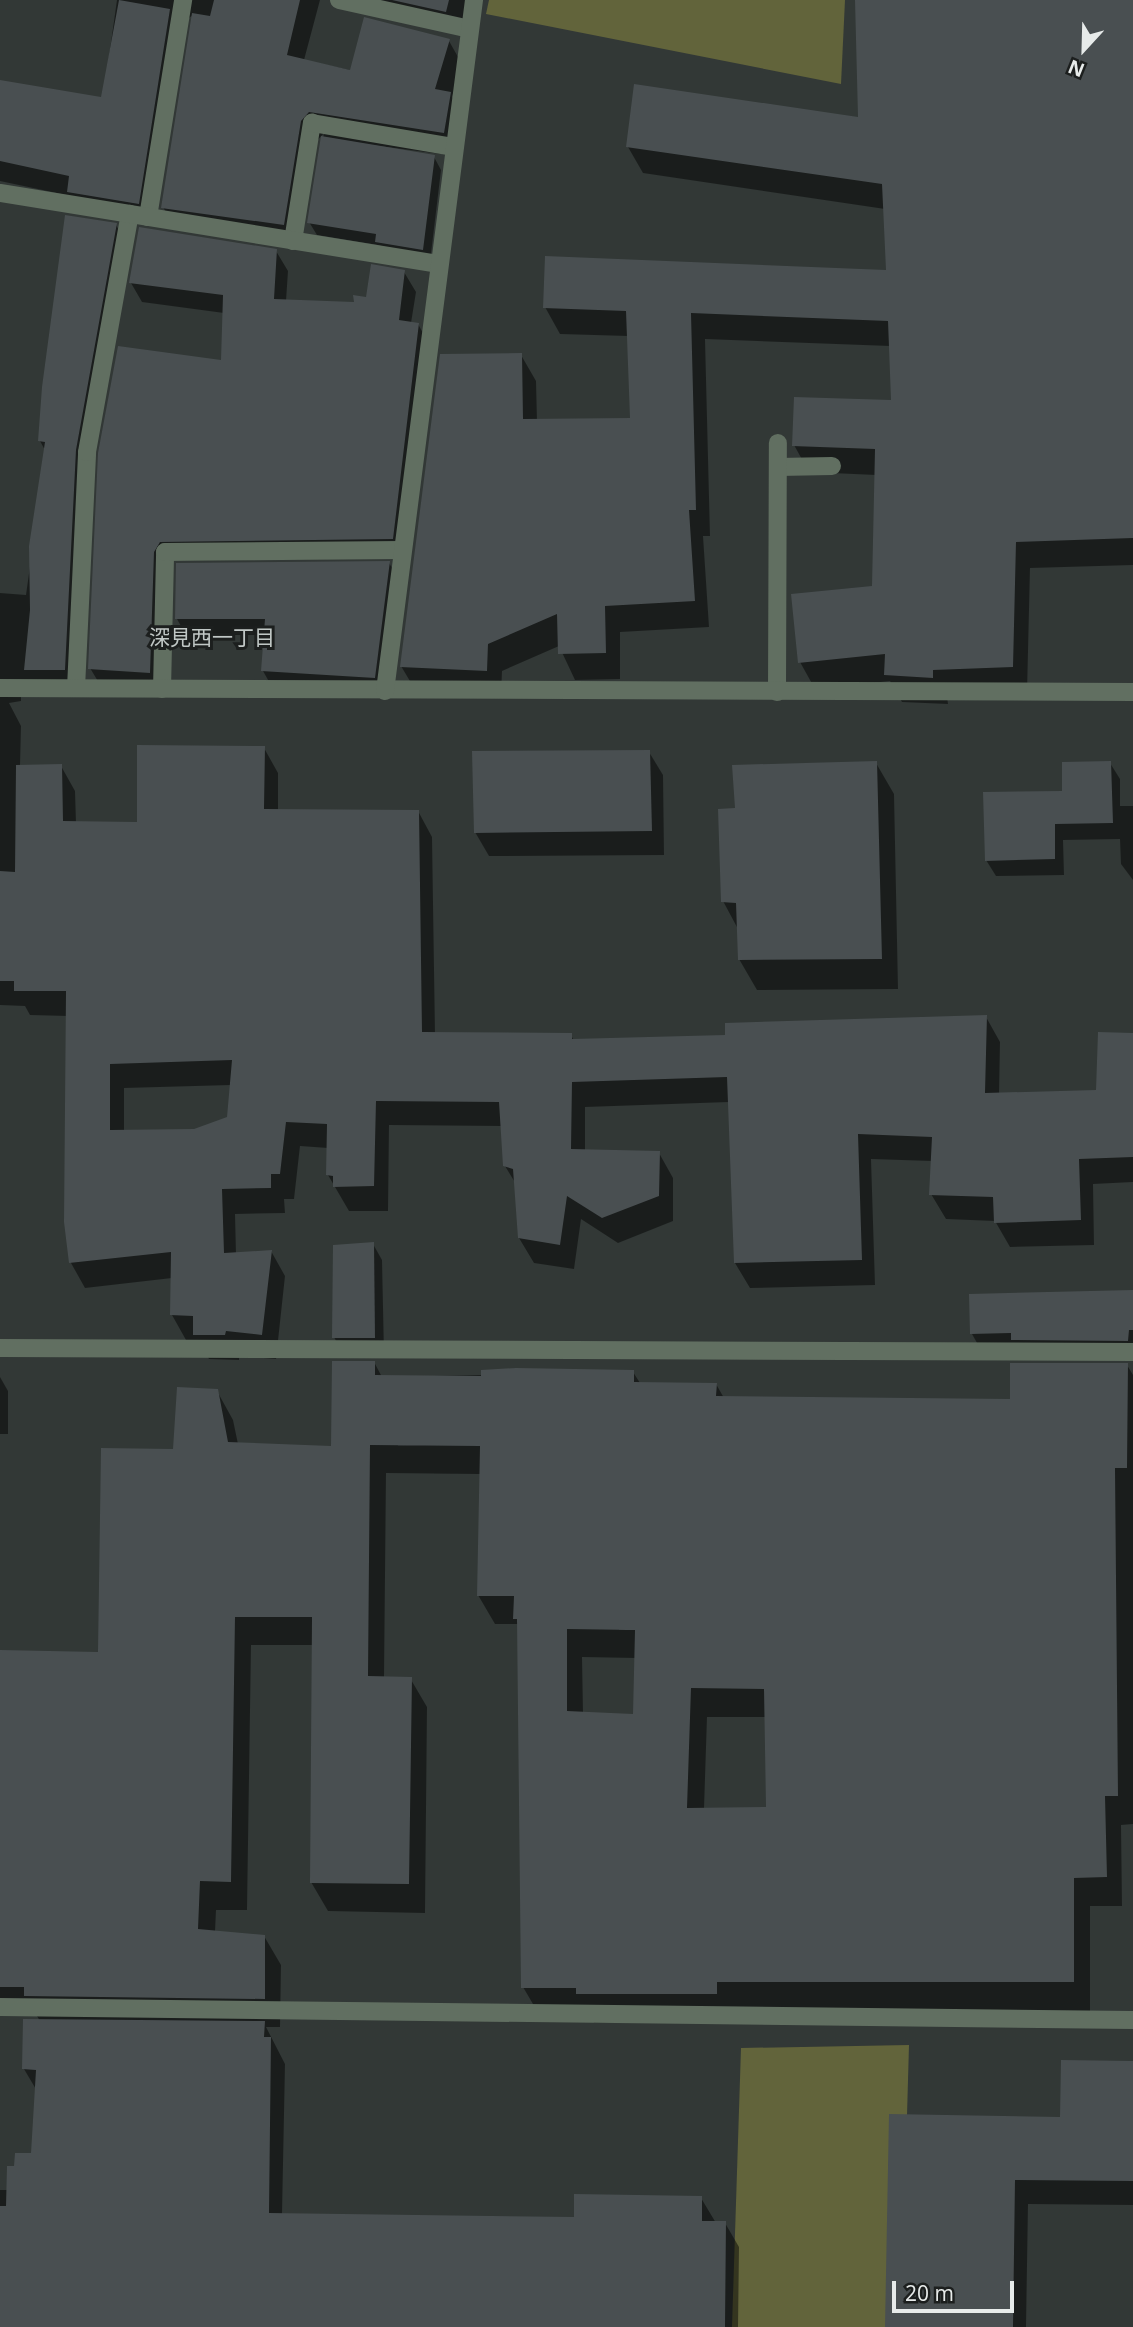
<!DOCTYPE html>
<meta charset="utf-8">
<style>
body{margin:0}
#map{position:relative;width:1133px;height:2327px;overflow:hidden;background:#323836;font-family:"Open Sans","Noto Sans JP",sans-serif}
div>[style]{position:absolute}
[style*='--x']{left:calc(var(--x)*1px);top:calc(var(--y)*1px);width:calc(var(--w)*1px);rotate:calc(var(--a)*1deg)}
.forest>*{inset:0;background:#62643b}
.shadow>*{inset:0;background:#0007}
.building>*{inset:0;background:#494f51}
.service>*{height:18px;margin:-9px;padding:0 9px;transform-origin:9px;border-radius:9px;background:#616f61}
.minor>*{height:18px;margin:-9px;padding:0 9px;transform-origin:9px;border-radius:9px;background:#616f61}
span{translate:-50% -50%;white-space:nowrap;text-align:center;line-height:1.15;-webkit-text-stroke:6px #1c1f1e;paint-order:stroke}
.neighbourhood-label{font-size:21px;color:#c0c7c5}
.north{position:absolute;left:1049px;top:14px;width:70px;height:70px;-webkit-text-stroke:5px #1c1f1e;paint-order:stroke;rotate:202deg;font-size:19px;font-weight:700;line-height:28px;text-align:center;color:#e7ebea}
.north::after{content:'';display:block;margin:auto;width:24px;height:32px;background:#e7ebea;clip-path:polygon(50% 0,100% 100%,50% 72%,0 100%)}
.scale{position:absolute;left:892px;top:2281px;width:122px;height:32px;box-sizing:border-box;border:4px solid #e7ebea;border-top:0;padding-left:9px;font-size:21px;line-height:24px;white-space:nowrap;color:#e7ebea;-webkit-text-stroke:5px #1c1f1e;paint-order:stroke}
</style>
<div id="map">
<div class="forest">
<div style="clip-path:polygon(489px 0,845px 0,841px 84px,486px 14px)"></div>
<div style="clip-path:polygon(909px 2045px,901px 2327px,732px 2327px,741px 2048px)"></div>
</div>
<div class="shadow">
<div style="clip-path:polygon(117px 0,320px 0,304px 60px,354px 71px,365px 19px,449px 41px,462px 64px,452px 97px,463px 117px,457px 156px,332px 140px,434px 157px,441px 170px,430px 262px,378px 245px,317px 235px,309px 222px,324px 133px,313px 145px,297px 247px,176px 230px,163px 207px,194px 14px,184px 22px,151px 226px,71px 196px,0 181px,0 81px,103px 99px)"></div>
<div style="clip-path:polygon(344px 0,468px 0,459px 34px)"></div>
<div style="clip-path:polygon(856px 0,1133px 0,1133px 565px,1030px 568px,1027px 693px,947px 696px,948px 704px,902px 702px,890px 681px,815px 689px,800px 662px,874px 588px,876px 475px,809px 472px,794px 445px,892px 402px,890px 346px,705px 339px,710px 536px,703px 536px,709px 627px,620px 632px,620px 679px,575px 680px,559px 646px,502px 671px,501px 696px,417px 693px,401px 666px,521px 355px,536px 381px,537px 421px,632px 419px,628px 336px,560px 334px,545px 307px,887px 272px,885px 209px,643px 173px,628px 147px,860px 119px)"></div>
<div style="clip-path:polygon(evenodd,116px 225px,130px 250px,89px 476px,79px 694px,21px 695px,21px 701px,9px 703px,21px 726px,20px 766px,61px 766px,75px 791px,76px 823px,138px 824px,264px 748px,278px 773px,278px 811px,418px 811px,432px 837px,435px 1034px,571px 1035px,574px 1041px,727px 1037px,986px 1017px,1000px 1042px,999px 1095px,1098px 1092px,1133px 1035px,1133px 1182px,1093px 1184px,1094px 1245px,1010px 1247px,995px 1221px,946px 1219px,931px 1194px,932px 1161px,871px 1159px,875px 1285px,750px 1288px,735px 1263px,729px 1102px,585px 1107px,585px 1151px,659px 1153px,673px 1178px,673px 1221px,618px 1243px,581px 1219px,574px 1269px,534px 1263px,519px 1238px,516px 1184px,505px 1166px,502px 1126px,389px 1125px,388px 1211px,349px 1211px,328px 1175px,328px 1148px,300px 1146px,294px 1199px,284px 1199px,285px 1213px,235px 1214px,236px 1254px,271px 1251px,285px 1276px,276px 1359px,239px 1356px,239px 1360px,209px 1359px,198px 1340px,186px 1340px,172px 1315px,172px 1278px,85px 1288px,71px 1263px,66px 1222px,68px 1016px,30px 1015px,25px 1006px,0 1005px,0 593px,26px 595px,46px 452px,40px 441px,116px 225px,231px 1085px,228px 1118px,194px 1131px,124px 1132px,124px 1088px,231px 1085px)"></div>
<div style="clip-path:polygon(276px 251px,288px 271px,286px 301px,356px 304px,404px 272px,416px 292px,411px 323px,418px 324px,429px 344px,404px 558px,171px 561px,161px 692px,102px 688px,90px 668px,222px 362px,224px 313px,142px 302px,131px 283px)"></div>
<div style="clip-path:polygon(389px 563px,399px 579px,384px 694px,272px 687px,263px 671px,265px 635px,186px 635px,177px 619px)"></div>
<div style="clip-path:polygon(649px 752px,663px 775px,664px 855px,489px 856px,475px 832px)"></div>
<div style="clip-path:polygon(876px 763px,894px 794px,898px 989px,757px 990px,739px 959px,738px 929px,723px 901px)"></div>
<div style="clip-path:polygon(1110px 763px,1120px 779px,1120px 806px,1133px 806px,1133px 880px,1121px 864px,1120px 839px,1063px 840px,1064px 875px,996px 876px,986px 860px,1064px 793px)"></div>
<div style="clip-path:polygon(373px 1244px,382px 1260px,384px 1354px,343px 1354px,334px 1337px)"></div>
<div style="clip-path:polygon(1133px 1292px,1133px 1356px,981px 1350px,972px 1334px)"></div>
<div style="clip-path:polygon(evenodd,374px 1362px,382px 1377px,633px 1372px,640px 1383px,716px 1384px,724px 1398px,1012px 1401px,1127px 1365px,1133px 1375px,1133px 1824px,1121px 1825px,1122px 1906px,1090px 1906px,1090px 2011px,732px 2022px,594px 2023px,591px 2016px,540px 2016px,523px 1987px,518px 1624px,495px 1624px,478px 1595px,481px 1474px,386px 1473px,384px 1678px,410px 1678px,427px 1707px,425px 1913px,328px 1911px,311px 1882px,314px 1645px,251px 1645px,247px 1910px,216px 1910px,215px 1932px,264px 1936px,281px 1965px,280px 2027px,266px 2027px,285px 2064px,282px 2214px,576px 2219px,701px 2198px,716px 2223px,725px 2223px,739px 2247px,738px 2327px,0 2327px,0 2190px,8px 2190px,16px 2168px,32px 2155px,37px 2091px,24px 2069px,40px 2021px,37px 2016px,0 2015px,0 1652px,99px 1654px,175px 1451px,217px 1391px,233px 1420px,238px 1444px,333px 1448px,374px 1362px,582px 1657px,636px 1658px,635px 1715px,583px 1713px,582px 1657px,374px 1362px,707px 1717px,766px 1717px,767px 1809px,704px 1809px,707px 1717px)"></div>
<div style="clip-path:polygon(0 1377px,8px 1391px,8px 1434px,0 1434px)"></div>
<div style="clip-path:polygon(1133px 2063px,1133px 2205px,1028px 2204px,1026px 2327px,886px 2327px,1062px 2119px)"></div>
</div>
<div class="building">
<div style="clip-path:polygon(119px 0,170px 9px,139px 204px,67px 192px,69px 176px,0 161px,0 80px,101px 97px)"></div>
<div style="clip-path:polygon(214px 0,300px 0,287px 55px,350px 70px,364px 17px,450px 39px,435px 89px,451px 92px,444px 133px,309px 112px,301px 121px,284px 225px,161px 208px,192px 13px,210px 16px)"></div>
<div style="clip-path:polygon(392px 0,449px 0,446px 12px)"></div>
<div style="clip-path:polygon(855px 0,1133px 0,1133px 538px,1016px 542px,1013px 667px,933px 670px,933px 678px,884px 675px,885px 654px,798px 663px,791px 594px,872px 586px,875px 449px,792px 446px,794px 397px,891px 400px,888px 321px,691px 313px,696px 510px,689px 510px,695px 601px,605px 606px,606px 653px,558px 654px,557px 614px,488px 644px,487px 671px,400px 667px,440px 354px,522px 353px,523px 419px,630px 418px,626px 311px,543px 308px,545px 256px,886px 270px,882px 184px,626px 147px,634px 84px,858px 117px)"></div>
<div style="clip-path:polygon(321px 136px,435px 155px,423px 250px,375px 242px,376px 234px,307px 223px)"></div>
<div style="clip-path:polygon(65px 215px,117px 223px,76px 450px,65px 670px,24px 670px,30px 610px,29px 546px,45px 442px,38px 441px,42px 387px)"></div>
<div style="clip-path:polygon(139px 227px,277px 249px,274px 299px,354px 302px,353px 295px,366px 297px,371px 264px,405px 270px,399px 320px,419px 323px,393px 539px,160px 542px,154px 552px,150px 673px,88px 669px,98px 453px,118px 346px,221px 360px,223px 295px,129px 283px)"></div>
<div style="clip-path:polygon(390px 561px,375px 678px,261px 671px,265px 619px,175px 619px,176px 563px)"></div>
<div style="clip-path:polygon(evenodd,137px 745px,265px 746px,264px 809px,419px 810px,422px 1032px,572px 1033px,572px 1039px,725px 1035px,725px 1023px,987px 1015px,985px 1093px,1096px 1090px,1098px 1032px,1133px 1033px,1133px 1157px,1079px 1159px,1081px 1220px,994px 1223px,993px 1197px,929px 1195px,932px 1137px,858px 1134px,862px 1260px,734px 1263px,727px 1077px,572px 1082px,571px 1149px,660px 1151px,659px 1196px,602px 1218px,567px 1196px,560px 1245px,518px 1238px,513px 1169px,503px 1166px,499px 1102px,376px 1101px,374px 1186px,333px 1187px,333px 1176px,326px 1175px,327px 1124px,286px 1122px,280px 1174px,271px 1174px,271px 1188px,222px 1189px,224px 1253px,272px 1250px,262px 1335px,226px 1331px,225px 1335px,193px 1335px,193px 1316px,170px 1315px,171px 1252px,69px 1263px,64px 1222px,66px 991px,14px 991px,14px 981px,0 981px,0 871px,15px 872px,16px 765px,62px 764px,63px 821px,137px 822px,137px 745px,232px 1060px,227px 1117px,194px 1129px,110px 1130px,110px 1064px,232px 1060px)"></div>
<div style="clip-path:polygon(650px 750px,652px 831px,474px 833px,472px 751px)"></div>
<div style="clip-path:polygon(877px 761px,882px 959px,738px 960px,736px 903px,721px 902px,718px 809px,735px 808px,732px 765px)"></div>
<div style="clip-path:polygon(1111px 761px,1113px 823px,1055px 824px,1055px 859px,985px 861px,983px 792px,1062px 791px,1062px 762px)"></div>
<div style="clip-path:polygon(374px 1242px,375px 1338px,332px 1338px,333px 1245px)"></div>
<div style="clip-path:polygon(1133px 1290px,1133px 1330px,1129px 1330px,1128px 1341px,1011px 1340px,1011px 1333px,970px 1334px,969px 1294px)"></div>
<div style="clip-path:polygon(evenodd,332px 1361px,375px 1361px,375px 1375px,481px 1376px,481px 1370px,516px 1368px,634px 1370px,634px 1382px,717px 1383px,716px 1396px,1010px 1399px,1010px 1363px,1128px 1363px,1127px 1468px,1115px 1468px,1118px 1796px,1105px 1796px,1107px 1877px,1074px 1878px,1074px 1982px,717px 1982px,717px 1994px,576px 1994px,576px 1988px,521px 1988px,517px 1619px,513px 1619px,514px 1596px,477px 1596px,480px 1446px,370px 1445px,368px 1676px,412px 1677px,409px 1884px,310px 1883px,312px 1617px,235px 1617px,231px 1882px,200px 1881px,198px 1929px,265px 1935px,265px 1999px,24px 1996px,24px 1987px,0 1987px,0 1650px,98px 1652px,101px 1448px,173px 1449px,177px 1387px,218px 1389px,228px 1442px,331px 1446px,332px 1361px,567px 1629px,635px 1630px,633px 1714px,567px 1711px,567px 1629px,332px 1361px,691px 1688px,764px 1689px,766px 1807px,687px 1808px,691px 1688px)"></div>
<div style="clip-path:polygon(23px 2019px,265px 2021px,264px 2037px,271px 2037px,269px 2213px,574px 2217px,574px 2194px,702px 2196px,702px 2221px,726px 2221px,725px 2327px,0 2327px,0 2206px,6px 2206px,7px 2166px,14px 2166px,15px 2153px,31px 2153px,36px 2070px,22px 2069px)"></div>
<div style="clip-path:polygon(1061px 2060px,1133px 2061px,1133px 2181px,1015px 2180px,1013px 2327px,885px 2327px,889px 2114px,1060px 2117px)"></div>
</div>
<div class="service">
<div style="--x:339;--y:0;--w:134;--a:12.5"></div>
<div style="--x:148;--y:217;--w:220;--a:-80.8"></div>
<div style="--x:293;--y:241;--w:120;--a:-80.9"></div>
<div style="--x:312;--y:123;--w:144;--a:9.6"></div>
<div style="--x:778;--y:467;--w:54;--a:-1.1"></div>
<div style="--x:76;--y:688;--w:236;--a:-87.3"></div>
<div style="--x:87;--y:452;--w:242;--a:-79.8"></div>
<div style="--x:162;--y:689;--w:137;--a:-88.7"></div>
<div style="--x:165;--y:552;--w:237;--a:-0.5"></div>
<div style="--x:777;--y:692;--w:249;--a:-89.8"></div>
</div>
<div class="minor">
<div style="--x:0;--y:193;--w:445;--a:9.2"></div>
<div style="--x:0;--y:688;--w:1133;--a:0.2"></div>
<div style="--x:385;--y:691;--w:697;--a:-82.66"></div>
<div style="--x:0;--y:1348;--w:1133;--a:0.2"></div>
<div style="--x:0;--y:2007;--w:1133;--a:0.66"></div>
</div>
<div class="neighbourhood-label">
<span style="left:212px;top:637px">深見西一丁目</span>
</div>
<div class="north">N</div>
<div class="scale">20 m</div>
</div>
